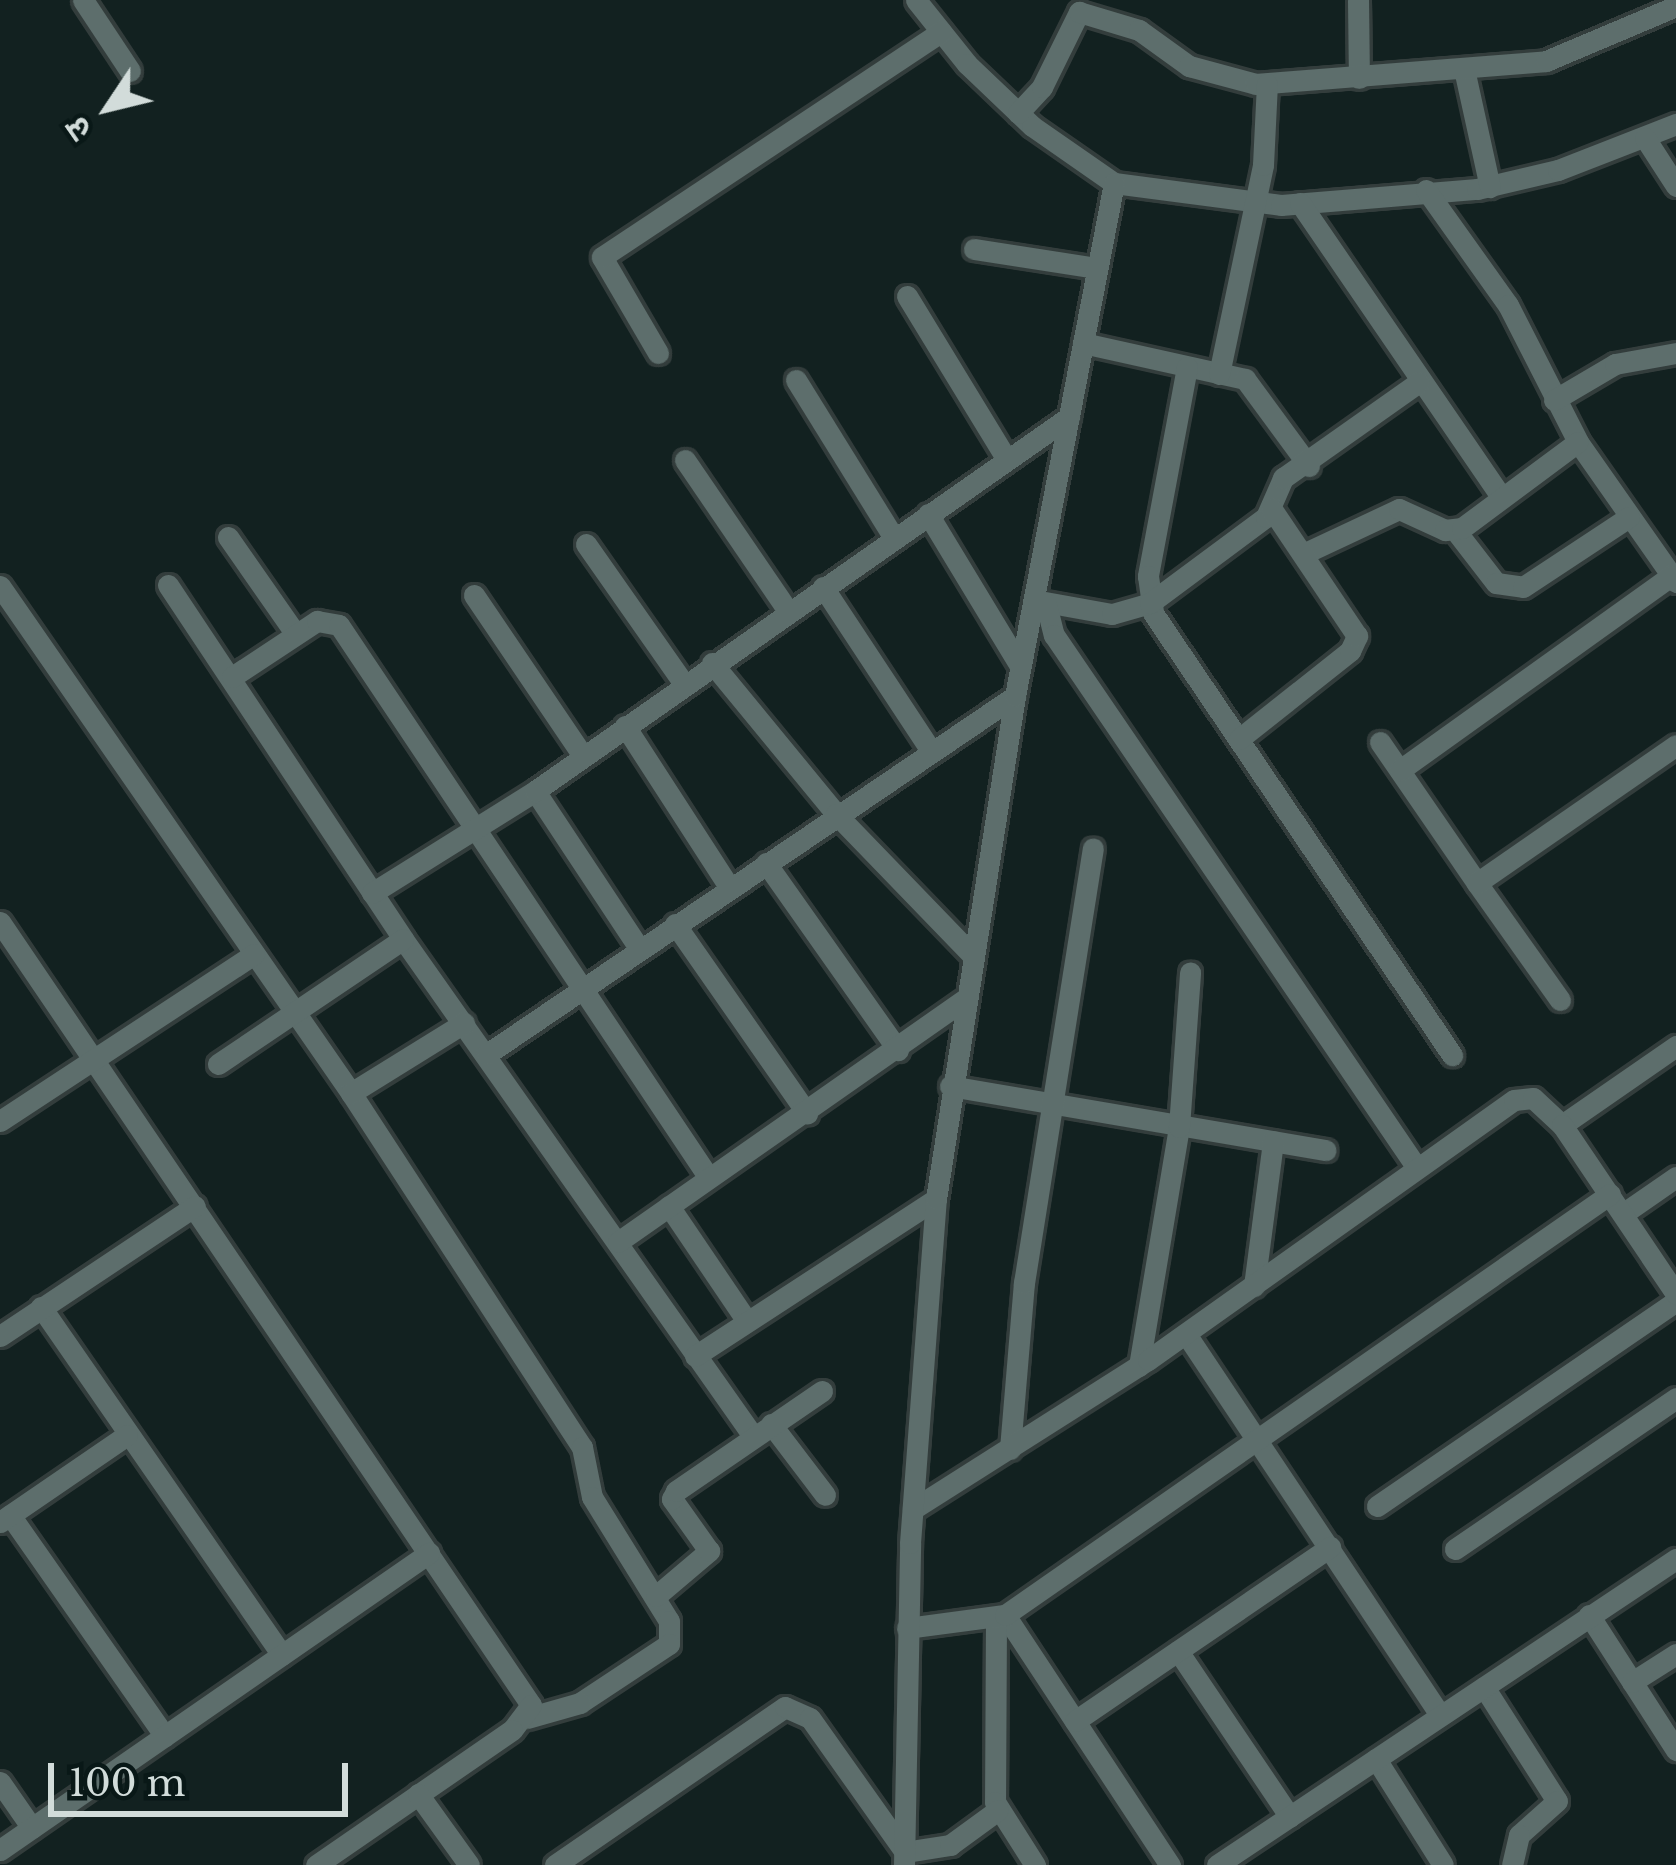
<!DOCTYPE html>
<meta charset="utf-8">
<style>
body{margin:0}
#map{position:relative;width:1676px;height:1865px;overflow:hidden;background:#122120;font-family:"Libre Baskerville","Noto Sans Devanagari",serif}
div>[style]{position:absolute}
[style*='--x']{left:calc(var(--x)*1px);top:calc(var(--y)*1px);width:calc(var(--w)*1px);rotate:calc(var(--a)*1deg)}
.roads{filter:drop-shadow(3px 0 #333d3c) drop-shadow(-3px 0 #333d3c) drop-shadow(0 3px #333d3c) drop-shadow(0 -3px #333d3c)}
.minor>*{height:21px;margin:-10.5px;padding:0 10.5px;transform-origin:10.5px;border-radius:10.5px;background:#5d6e6c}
span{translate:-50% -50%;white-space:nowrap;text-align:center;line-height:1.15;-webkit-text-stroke:12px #091817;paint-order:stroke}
.north{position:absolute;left:48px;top:48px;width:120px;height:120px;-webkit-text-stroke:9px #091817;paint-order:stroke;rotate:235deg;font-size:33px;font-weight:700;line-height:48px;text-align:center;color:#d2dcda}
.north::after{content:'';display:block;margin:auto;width:42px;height:54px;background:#d2dcda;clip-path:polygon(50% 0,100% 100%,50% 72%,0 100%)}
.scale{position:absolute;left:48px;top:1763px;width:300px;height:54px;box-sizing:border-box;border:6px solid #d2dcda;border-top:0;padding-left:15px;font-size:36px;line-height:42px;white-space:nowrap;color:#d2dcda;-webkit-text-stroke:9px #091817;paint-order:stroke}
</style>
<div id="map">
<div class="roads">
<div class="minor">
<div style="--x:83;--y:0;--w:85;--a:56.5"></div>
<div style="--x:916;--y:0;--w:82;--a:51.4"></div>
<div style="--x:967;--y:64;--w:90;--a:43.6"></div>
<div style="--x:1032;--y:126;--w:100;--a:34.8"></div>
<div style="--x:1114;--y:183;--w:168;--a:7.5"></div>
<div style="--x:1281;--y:205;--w:197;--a:-4.7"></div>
<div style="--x:1477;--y:189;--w:83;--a:-13.2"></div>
<div style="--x:1558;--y:170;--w:127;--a:-21.3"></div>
<div style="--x:1358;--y:0;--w:78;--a:89.3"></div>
<div style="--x:1464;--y:69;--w:121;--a:77.6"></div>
<div style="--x:1018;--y:113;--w:35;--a:-47"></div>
<div style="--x:1042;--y:87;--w:84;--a:-63.7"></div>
<div style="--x:1079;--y:12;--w:63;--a:16.7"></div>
<div style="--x:1139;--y:30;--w:62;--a:35.8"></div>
<div style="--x:1189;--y:66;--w:69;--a:15"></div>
<div style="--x:1256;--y:84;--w:291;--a:-4.5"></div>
<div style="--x:1546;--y:61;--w:141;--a:-22.9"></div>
<div style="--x:1645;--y:138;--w:57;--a:57.1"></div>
<div style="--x:1426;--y:190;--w:141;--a:54.5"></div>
<div style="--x:1508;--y:305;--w:154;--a:62.9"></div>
<div style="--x:1578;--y:442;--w:171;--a:55"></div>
<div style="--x:1300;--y:203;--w:356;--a:55.6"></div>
<div style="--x:974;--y:249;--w:124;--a:8.8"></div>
<div style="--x:907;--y:296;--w:192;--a:58.6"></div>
<div style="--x:1083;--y:343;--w:166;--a:12.5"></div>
<div style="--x:1245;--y:379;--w:108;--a:53.7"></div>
<div style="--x:658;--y:353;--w:111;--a:-120.3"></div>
<div style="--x:602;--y:257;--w:407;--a:-33.6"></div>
<div style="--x:1187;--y:367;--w:213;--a:100.6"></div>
<div style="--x:1148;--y:576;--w:37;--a:82"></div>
<div style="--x:1153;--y:613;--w:534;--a:55.92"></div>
<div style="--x:1219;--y:374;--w:214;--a:-78.1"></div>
<div style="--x:1263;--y:165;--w:81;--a:-87.2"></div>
<div style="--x:796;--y:380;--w:186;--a:58.2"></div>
<div style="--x:1554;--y:400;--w:71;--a:-30.5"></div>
<div style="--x:1615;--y:364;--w:62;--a:-10.2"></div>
<div style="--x:685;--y:460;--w:183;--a:55.7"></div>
<div style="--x:928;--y:514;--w:178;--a:58.8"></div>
<div style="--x:1455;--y:530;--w:67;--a:52.3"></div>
<div style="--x:1496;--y:583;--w:27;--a:8"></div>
<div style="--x:1523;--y:587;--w:127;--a:-33.4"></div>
<div style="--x:228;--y:537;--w:117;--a:55.1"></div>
<div style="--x:586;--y:544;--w:171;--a:55"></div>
<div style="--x:1303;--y:554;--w:106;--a:-25.1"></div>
<div style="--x:1399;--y:509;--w:51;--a:24.5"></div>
<div style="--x:1445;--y:530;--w:17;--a:-7"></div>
<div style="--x:1462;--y:528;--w:144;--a:-36.6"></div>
<div style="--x:168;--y:585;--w:425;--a:56.4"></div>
<div style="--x:403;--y:939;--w:608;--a:54.85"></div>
<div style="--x:0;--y:586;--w:617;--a:55.3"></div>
<div style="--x:351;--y:1093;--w:423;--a:56.9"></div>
<div style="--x:582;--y:1447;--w:51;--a:78.7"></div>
<div style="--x:592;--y:1497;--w:146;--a:58.2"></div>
<div style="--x:669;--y:1621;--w:23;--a:90"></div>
<div style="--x:669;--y:1644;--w:107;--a:146.5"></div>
<div style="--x:580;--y:1703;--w:55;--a:164.2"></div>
<div style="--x:823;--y:587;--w:196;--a:56.6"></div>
<div style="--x:474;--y:595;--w:194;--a:55.9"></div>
<div style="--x:1034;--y:600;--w:79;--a:10.2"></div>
<div style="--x:1112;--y:614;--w:40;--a:-16"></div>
<div style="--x:1150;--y:603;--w:144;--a:-36.6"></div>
<div style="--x:1266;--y:517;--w:43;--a:-66.4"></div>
<div style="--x:1283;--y:478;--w:166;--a:-35.2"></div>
<div style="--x:1046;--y:604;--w:32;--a:76"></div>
<div style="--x:1054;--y:635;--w:645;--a:55.74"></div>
<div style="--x:712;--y:663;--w:195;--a:50.6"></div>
<div style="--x:836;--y:814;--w:194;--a:46"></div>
<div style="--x:232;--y:677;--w:102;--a:-33.4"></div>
<div style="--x:317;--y:621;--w:22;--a:10"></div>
<div style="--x:339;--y:625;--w:665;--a:56.21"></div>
<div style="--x:625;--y:726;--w:193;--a:57.1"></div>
<div style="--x:1239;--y:739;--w:142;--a:-38.4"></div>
<div style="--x:1350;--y:651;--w:17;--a:-65"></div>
<div style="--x:1357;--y:636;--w:154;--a:-123.9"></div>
<div style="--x:1380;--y:742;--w:171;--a:55.5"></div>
<div style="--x:1400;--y:770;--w:333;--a:-35.6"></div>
<div style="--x:535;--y:791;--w:188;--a:56.5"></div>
<div style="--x:766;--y:863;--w:229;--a:54.8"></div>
<div style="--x:372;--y:893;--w:192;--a:-32"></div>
<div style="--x:535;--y:791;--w:652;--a:-35.01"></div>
<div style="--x:0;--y:922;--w:946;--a:55.86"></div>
<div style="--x:531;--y:1705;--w:31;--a:127"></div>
<div style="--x:512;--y:1730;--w:238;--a:145.4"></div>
<div style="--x:675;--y:924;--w:231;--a:55.1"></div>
<div style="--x:1560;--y:1000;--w:143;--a:-125.4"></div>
<div style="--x:1477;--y:883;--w:242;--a:-34.7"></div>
<div style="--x:487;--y:1054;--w:638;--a:-34.14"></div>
<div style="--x:218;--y:1064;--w:223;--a:-34"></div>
<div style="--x:950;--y:1086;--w:381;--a:9.7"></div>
<div style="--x:351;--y:1093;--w:133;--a:-31.8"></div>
<div style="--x:0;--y:1121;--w:304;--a:-33.3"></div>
<div style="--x:1562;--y:1125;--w:139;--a:-34.7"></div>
<div style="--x:669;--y:1206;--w:139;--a:55.9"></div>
<div style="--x:1624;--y:1213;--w:63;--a:-34.7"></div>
<div style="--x:618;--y:1242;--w:424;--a:-35"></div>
<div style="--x:1254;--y:1286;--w:146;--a:-82.5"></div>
<div style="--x:41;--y:1307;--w:423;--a:55.3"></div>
<div style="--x:1186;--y:1334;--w:458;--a:56.3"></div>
<div style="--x:0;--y:1336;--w:234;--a:-33.7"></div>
<div style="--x:695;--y:1356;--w:288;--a:-33.1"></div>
<div style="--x:1139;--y:1366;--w:242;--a:-80.5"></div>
<div style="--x:1179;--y:1127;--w:155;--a:-85.9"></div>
<div style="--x:771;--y:1424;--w:89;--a:52.7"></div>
<div style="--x:1010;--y:1449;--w:167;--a:-85.2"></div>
<div style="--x:1024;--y:1283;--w:440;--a:-81"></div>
<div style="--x:1377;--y:1506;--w:363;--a:-34.4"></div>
<div style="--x:913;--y:1509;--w:278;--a:-32.4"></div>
<div style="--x:1148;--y:1360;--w:449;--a:-35.4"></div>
<div style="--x:1514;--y:1100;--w:19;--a:-6"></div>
<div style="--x:1533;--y:1098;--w:40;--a:43"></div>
<div style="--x:1562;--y:1125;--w:204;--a:56"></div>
<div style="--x:10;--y:1515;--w:270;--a:55"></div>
<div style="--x:0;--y:1522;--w:154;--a:-34.4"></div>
<div style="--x:1455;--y:1549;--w:268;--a:-34.3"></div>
<div style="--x:656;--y:1596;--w:70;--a:-40.3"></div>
<div style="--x:709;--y:1551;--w:64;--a:-125.4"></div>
<div style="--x:672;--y:1499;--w:9;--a:-63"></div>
<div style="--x:676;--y:1491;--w:177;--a:-34.4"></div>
<div style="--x:1005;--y:1615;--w:300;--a:56.6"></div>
<div style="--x:1589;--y:1615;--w:161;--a:57.2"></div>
<div style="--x:996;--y:1619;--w:183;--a:90.3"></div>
<div style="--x:995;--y:1802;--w:75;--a:57.6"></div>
<div style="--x:907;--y:1628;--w:99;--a:-7.6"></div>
<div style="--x:1005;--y:1615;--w:737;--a:-34.83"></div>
<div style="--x:1178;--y:1651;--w:200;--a:56"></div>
<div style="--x:1632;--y:1682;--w:52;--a:-32.5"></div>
<div style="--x:1484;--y:1687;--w:135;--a:57.4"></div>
<div style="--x:1557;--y:1801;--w:51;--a:138.2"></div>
<div style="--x:1519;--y:1835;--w:31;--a:103"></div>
<div style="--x:1075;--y:1721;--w:309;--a:-34.3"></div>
<div style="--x:1376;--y:1759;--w:125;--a:57.7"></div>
<div style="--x:0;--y:1782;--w:56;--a:55.2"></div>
<div style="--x:418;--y:1794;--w:87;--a:54.3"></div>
<div style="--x:0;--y:1850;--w:522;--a:-34.7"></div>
<div style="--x:905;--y:1852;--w:46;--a:-8.8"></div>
<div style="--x:950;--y:1845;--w:59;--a:-36.1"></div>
<div style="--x:555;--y:1865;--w:279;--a:-34.5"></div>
<div style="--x:785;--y:1707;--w:27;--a:24"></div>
<div style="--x:810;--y:1718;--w:163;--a:54.7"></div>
<div style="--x:904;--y:1865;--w:322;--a:-88.9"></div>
<div style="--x:910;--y:1543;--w:345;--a:-85.7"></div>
<div style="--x:936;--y:1199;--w:509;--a:-81.07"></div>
<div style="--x:1015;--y:696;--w:522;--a:-79.08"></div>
<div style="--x:1217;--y:1865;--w:552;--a:-33.69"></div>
</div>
</div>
<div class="north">उ</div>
<div class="scale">100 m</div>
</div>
